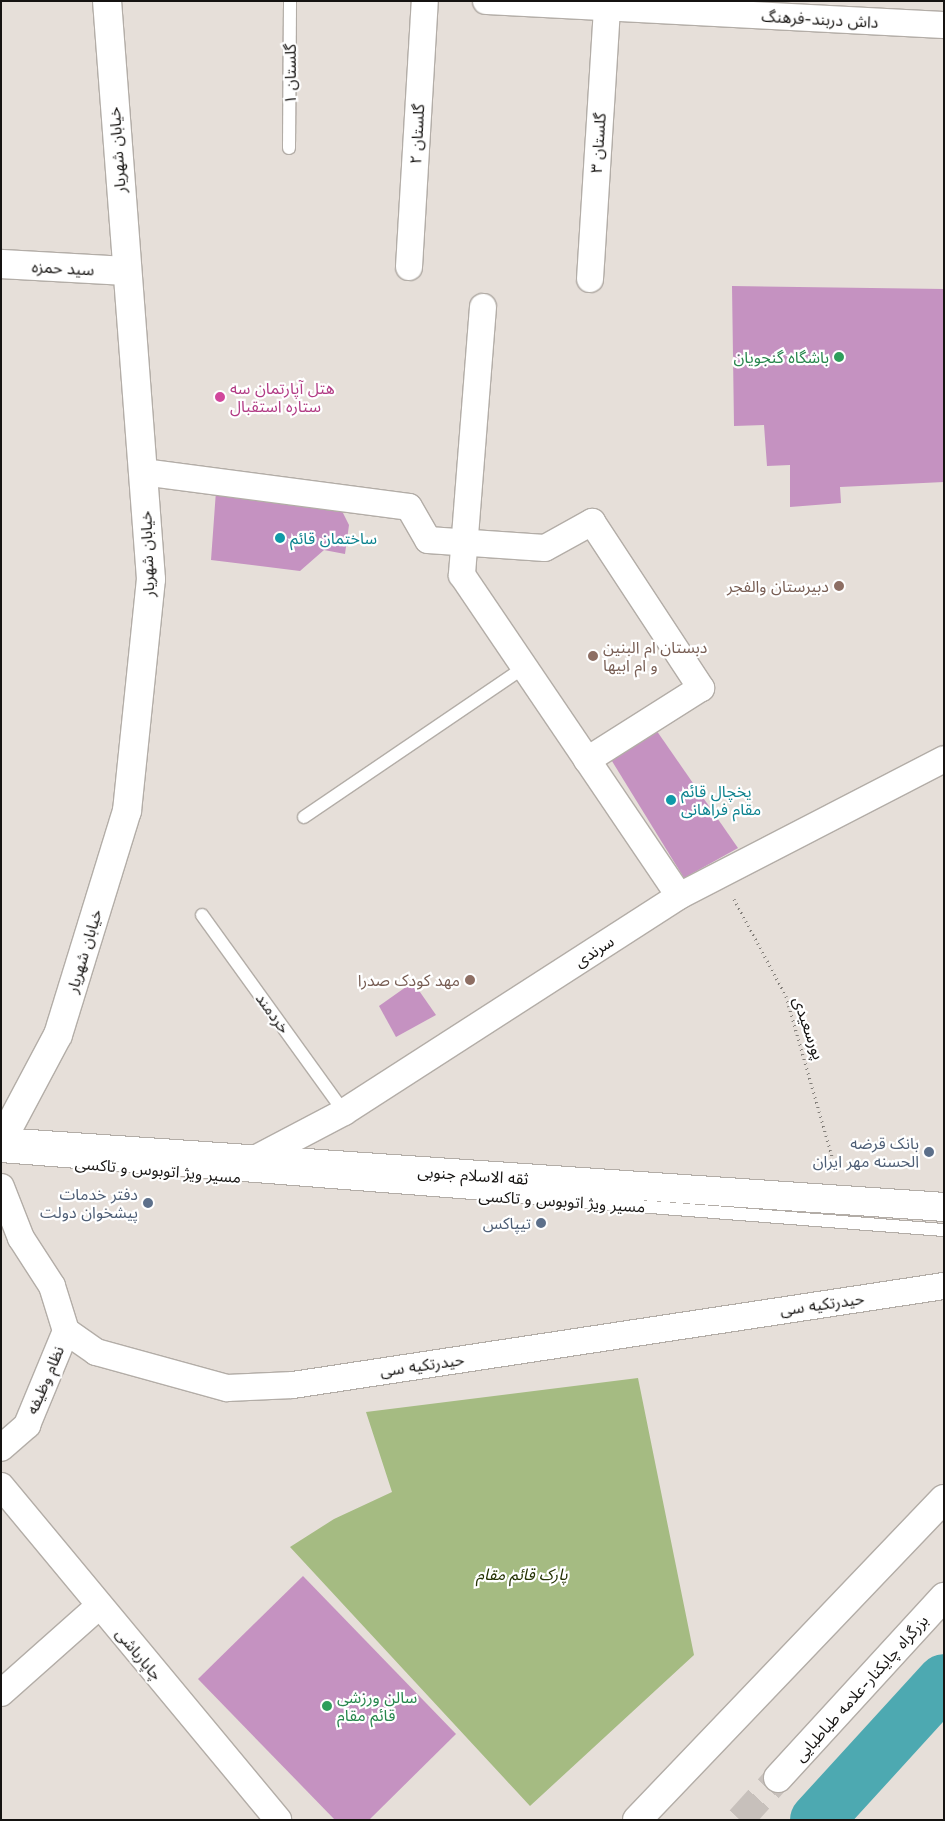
<!DOCTYPE html>
<meta charset="utf-8">
<style>
body{margin:0}
#map{position:relative;width:945px;height:1821px;overflow:hidden;background:#e6dfd9;font-family:"Libre Baskerville","Noto Sans Arabic",serif}
div>[style]{position:absolute}
[style*='--x']{left:calc(var(--x)*1px);top:calc(var(--y)*1px);width:calc(var(--w)*1px);rotate:calc(var(--a)*1deg)}
.green>*{inset:0;background:#a5bb82}
.river>*{height:54px;margin:-27px;padding:0 27px;transform-origin:27px;border-radius:27px;background:#4da9b1}
.building>*{inset:0;background:#c592c1}
.highway-tunnel>*{height:28px;margin-top:-14px;transform-origin:0;background:repeating-linear-gradient(90deg,#c7c0bb 0 28px,transparent 0 42px)}
.path>*{height:3px;margin-top:-1.5px;transform-origin:0;background:repeating-linear-gradient(90deg,#837f7a 0 1px,transparent 0 5px)}
.roads{filter:drop-shadow(1px 0 #b3ada7) drop-shadow(-1px 0 #b3ada7) drop-shadow(0 1px #b3ada7) drop-shadow(0 -1px #b3ada7)}
.lane>*{height:12px;margin:-6px;padding:0 6px;transform-origin:6px;border-radius:6px;background:#fff}
.street>*{height:26px;margin:-13px;padding:0 13px;transform-origin:13px;border-radius:13px;background:#fff}
.secondary>*{height:28px;margin:-14px;padding:0 14px;transform-origin:14px;border-radius:14px;background:#fff}
.primary>*{height:28px;margin:-14px;padding:0 14px;transform-origin:14px;border-radius:14px;background:#fff}
.highway>*{height:28px;margin:-14px;padding:0 14px;transform-origin:14px;border-radius:14px;background:#fff}
.dots>*{width:14px;height:14px;translate:-50% -50%;box-sizing:border-box;border:2px solid #fff;border-radius:50%}
span{translate:-50% -50%;white-space:nowrap;text-align:center;line-height:1.15;-webkit-text-stroke:4.5px #fff;paint-order:stroke}
.street-label{font-size:16px;color:#151311}
.leisure-label{font-size:16px;color:#27864d}
.right{translate:-100% -50%;text-align:right}
.left{translate:0 -50%;text-align:left}
.hotel-label{font-size:16px;color:#b23c85}
.culture-label{font-size:16px;color:#0d838f}
.education-label{font-size:16px;color:#785e54}
.service-label{font-size:16px;color:#4e5e75}
.park-label{font-size:16px;color:#243203;font-style:italic}
.frame{position:absolute;inset:0;border:2px solid #151311;pointer-events:none}
</style>
<div id="map">
<div class="green">
<div style="clip-path:polygon(638px 1378px,694px 1655px,530px 1806px,290px 1547px,334px 1519px,392px 1492px,366px 1412px)"></div>
</div>
<div class="river">
<div style="--x:817;--y:1820;--w:188;--a:-47.6"></div>
</div>
<div class="building">
<div style="clip-path:polygon(732px 286px,944px 289px,944px 482px,840px 487px,841px 503px,790px 507px,790px 465px,767px 466px,764px 425px,734px 426px)"></div>
<div style="clip-path:polygon(216px 491px,339px 505px,349px 525px,345px 554px,324px 550px,300px 571px,211px 560px)"></div>
<div style="clip-path:polygon(652px 724px,738px 848px,684px 878px,607px 753px)"></div>
<div style="clip-path:polygon(413px 982px,436px 1015px,396px 1037px,379px 1006px)"></div>
<div style="clip-path:polygon(303px 1576px,456px 1734px,369px 1820px,335px 1820px,198px 1679px)"></div>
</div>
<div class="highway-tunnel">
<div style="--x:740;--y:1820;--w:57;--a:-47.9"></div>
</div>
<div class="path">
<div style="--x:734;--y:899;--w:110;--a:61.8"></div>
<div style="--x:786;--y:996;--w:181;--a:74"></div>
</div>
<div class="roads">
<div class="lane">
<div style="--x:289;--y:148;--w:147;--a:-89.6"></div>
<div style="--x:304;--y:817;--w:267;--a:-34.2"></div>
<div style="--x:202;--y:915;--w:243;--a:54.2"></div>
<div style="--x:1;--y:1156;--w:946;--a:4.49"></div>
</div>
<div class="street">
<div style="--x:486;--y:1;--w:459;--a:3"></div>
<div style="--x:409;--y:267;--w:266;--a:-86.6"></div>
<div style="--x:590;--y:279;--w:272;--a:-86.4"></div>
<div style="--x:483;--y:307;--w:269;--a:94.5"></div>
<div style="--x:462;--y:575;--w:387;--a:55.9"></div>
<div style="--x:143;--y:472;--w:268;--a:7.5"></div>
<div style="--x:409;--y:507;--w:38;--a:60"></div>
<div style="--x:428;--y:540;--w:117;--a:3.9"></div>
<div style="--x:545;--y:548;--w:54;--a:-29"></div>
<div style="--x:592;--y:522;--w:199;--a:56.7"></div>
<div style="--x:701;--y:688;--w:135;--a:147.7"></div>
<div style="--x:253;--y:1160;--w:103;--a:-27.8"></div>
<div style="--x:344;--y:1112;--w:399;--a:-32.8"></div>
<div style="--x:679;--y:896;--w:298;--a:-27.3"></div>
<div style="--x:1;--y:1187;--w:55;--a:68.6"></div>
<div style="--x:21;--y:1238;--w:57;--a:57.1"></div>
<div style="--x:52;--y:1286;--w:47;--a:72.7"></div>
<div style="--x:66;--y:1331;--w:37;--a:35"></div>
<div style="--x:96;--y:1352;--w:136;--a:15.4"></div>
<div style="--x:227;--y:1388;--w:66;--a:-2.6"></div>
<div style="--x:293;--y:1385;--w:658;--a:-8.65"></div>
<div style="--x:1;--y:1448;--w:35;--a:-41"></div>
<div style="--x:27;--y:1425;--w:102;--a:-67.5"></div>
<div style="--x:1;--y:1486;--w:434;--a:50.3"></div>
<div style="--x:1;--y:1693;--w:131;--a:-41.6"></div>
</div>
<div class="secondary">
<div style="--x:1;--y:264;--w:125;--a:3.2"></div>
<div style="--x:1;--y:1142;--w:121;--a:-62"></div>
<div style="--x:58;--y:1035;--w:234;--a:-72.9"></div>
<div style="--x:127;--y:811;--w:233;--a:-84.1"></div>
<div style="--x:151;--y:579;--w:580;--a:-94.35"></div>
</div>
<div class="primary">
<div style="--x:1;--y:1142;--w:945;--a:3.94"></div>
</div>
<div class="highway">
<div style="--x:778;--y:1778;--w:246;--a:-47.5"></div>
<div style="--x:637;--y:1820;--w:444;--a:-46.3"></div>
</div>
</div>
<div class="dots">
<div style="left:839px;top:357px;background:#2e9e5b"></div>
<div style="left:220px;top:397px;background:#d1479c"></div>
<div style="left:280px;top:538px;background:#0f9aa8"></div>
<div style="left:839px;top:586px;background:#8d6e63"></div>
<div style="left:593px;top:656px;background:#8d6e63"></div>
<div style="left:671px;top:800px;background:#0f9aa8"></div>
<div style="left:470px;top:980px;background:#8d6e63"></div>
<div style="left:929px;top:1152px;background:#5c6f8a"></div>
<div style="left:148px;top:1203px;background:#5c6f8a"></div>
<div style="left:541px;top:1223px;background:#5c6f8a"></div>
<div style="left:327px;top:1706px;background:#2e9e5b"></div>
</div>
<div class="street-label">
<span style="left:820px;top:19px;rotate:3deg">داش دربند-فرهنگ</span>
<span style="left:290px;top:74px;rotate:-90deg">گلستان ۱</span>
<span style="left:417px;top:134px;rotate:-87deg">گلستان ۲</span>
<span style="left:598px;top:143px;rotate:-86deg">گلستان ۳</span>
<span style="left:117px;top:150px;rotate:-94deg">خیابان شهریار</span>
<span style="left:63px;top:268px;rotate:3deg">سید حمزه</span>
<span style="left:147px;top:554px;rotate:-92deg">خیابان شهریار</span>
<span style="left:84px;top:951px;rotate:-73deg">خیابان شهریار</span>
<span style="left:594px;top:951px;rotate:-33deg">سرندی</span>
<span style="left:273px;top:1013px;rotate:54deg">خردمند</span>
<span style="left:809px;top:1028px;rotate:71deg">پورسعیدی</span>
<span style="left:158px;top:1170px;rotate:5deg">مسیر ویژ اتوبوس و تاکسی</span>
<span style="left:473px;top:1175px;rotate:4deg">ثقه الاسلام جنوبی</span>
<span style="left:562px;top:1201px;rotate:4deg">مسیر ویژ اتوبوس و تاکسی</span>
<span style="left:822px;top:1304px;rotate:-8deg">حیدرتکیه سی</span>
<span style="left:422px;top:1365px;rotate:-8deg">حیدرتکیه سی</span>
<span style="left:45px;top:1380px;rotate:-67deg">نظام وظیفه</span>
<span style="left:139px;top:1654px;rotate:50deg">چاپارباشی</span>
<span style="left:861px;top:1688px;rotate:-48deg">بزرگراه چایکنار-علامه طباطبایی</span>
</div>
<div class="leisure-label">
<span class="right" style="left:829px;top:357px">باشگاه گنجویان</span>
<span class="left" style="left:337px;top:1706px">سالن ورزشی<br>قائم مقام</span>
</div>
<div class="hotel-label">
<span class="left" style="left:230px;top:397px">هتل آپارتمان سه<br>ستاره استقبال</span>
</div>
<div class="culture-label">
<span class="left" style="left:290px;top:538px">ساختمان قائم</span>
<span class="left" style="left:681px;top:800px">یخچال قائم<br>مقام فراهانی</span>
</div>
<div class="education-label">
<span class="right" style="left:829px;top:586px">دبیرستان والفجر</span>
<span class="left" style="left:603px;top:656px">دبستان ام البنین<br>و ام ابیها</span>
<span class="right" style="left:460px;top:980px">مهد کودک صدرا</span>
</div>
<div class="service-label">
<span class="right" style="left:919px;top:1152px">بانک قرضه<br>الحسنه مهر ایران</span>
<span class="right" style="left:138px;top:1203px">دفتر خدمات<br>پیشخوان دولت</span>
<span class="right" style="left:531px;top:1223px">تیپاکس</span>
</div>
<div class="park-label">
<span style="left:522px;top:1574px">پارک قائم مقام</span>
</div>
<div class="frame"></div>
</div>
